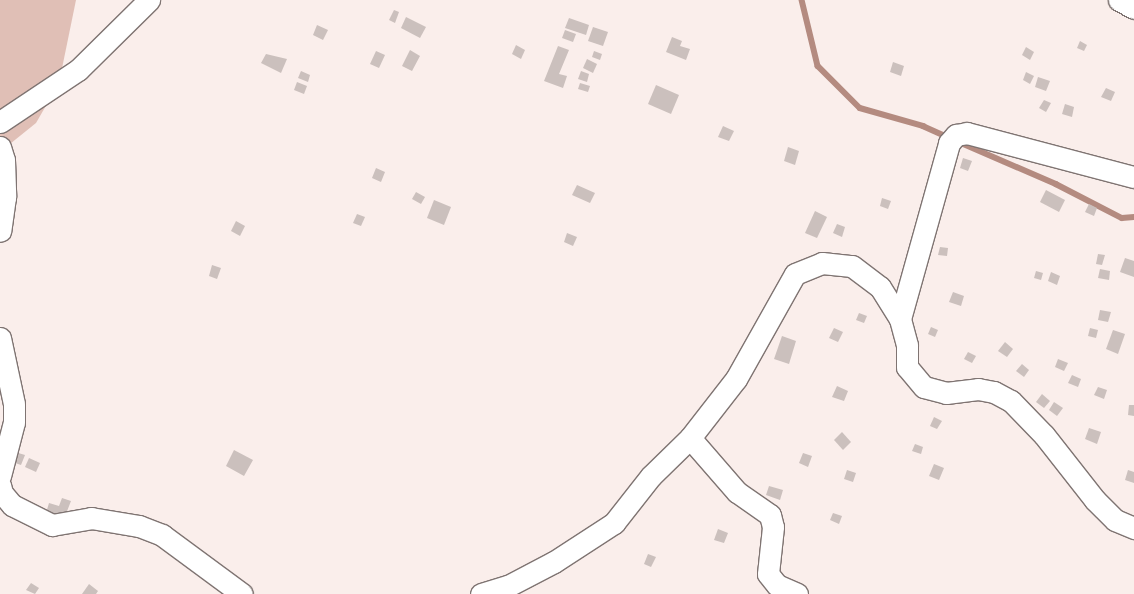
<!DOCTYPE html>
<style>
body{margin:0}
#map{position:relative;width:1134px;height:594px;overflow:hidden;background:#faeeeb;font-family:Helvetica,sans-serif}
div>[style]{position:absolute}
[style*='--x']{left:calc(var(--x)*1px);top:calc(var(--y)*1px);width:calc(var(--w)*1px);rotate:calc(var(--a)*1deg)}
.green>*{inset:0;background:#e0bfb6}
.stream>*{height:5.5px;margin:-2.75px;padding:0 2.75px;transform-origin:2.75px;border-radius:2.75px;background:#b48b80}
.building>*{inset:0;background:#cbc0bd}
.roads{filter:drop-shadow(1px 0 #7f7472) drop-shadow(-1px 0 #7f7472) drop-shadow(0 1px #7f7472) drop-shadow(0 -1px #7f7472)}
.minor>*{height:21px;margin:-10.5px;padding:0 10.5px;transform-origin:10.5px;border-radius:10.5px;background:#fff}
span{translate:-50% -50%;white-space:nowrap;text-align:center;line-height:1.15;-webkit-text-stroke:5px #faeeeb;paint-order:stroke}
</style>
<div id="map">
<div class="green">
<div style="clip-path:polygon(0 0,76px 0,59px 83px,36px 123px,0 152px)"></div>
</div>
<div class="stream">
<div style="--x:802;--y:0;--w:68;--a:76.4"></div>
<div style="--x:818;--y:66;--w:59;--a:45"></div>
<div style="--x:860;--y:108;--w:66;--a:15.9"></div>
<div style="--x:923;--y:126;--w:27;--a:24"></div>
<div style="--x:959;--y:142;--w:106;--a:23.4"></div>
<div style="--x:1056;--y:184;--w:74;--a:27.3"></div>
<div style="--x:1122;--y:218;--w:12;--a:-5"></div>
</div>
<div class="building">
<div style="clip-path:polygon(394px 10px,399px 12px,395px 23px,389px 20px)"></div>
<div style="clip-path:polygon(406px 17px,426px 27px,420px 38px,401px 28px)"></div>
<div style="clip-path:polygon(569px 18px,589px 25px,586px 35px,565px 28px)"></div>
<div style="clip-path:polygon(317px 25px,328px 30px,323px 40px,313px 35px)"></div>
<div style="clip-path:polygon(593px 27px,608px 32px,603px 46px,588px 41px)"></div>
<div style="clip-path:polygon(565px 30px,576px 34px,573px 42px,562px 38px)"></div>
<div style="clip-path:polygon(672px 37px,682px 41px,680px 46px,690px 49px,686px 60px,666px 52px)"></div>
<div style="clip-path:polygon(1080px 41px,1087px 45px,1084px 51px,1077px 48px)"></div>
<div style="clip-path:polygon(516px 45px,525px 50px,521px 59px,512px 54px)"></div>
<div style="clip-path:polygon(558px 46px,569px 50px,559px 74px,567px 76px,563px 88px,544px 81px)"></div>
<div style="clip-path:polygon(1026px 47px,1034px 52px,1030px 60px,1022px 55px)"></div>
<div style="clip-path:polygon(410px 50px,420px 56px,412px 71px,402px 66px)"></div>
<div style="clip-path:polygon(376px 51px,385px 55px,379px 68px,370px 64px)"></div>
<div style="clip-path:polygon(594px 51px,602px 54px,600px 60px,592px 57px)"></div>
<div style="clip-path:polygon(266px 54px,287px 59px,281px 73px,261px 63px)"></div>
<div style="clip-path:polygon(587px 59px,597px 64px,593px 73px,583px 68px)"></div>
<div style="clip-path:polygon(893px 62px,904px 66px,901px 76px,890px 72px)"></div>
<div style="clip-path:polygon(301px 71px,310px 75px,308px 82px,298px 78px)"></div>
<div style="clip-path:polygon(581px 71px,589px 74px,587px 82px,578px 79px)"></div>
<div style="clip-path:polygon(1026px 72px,1034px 76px,1030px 84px,1023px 80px)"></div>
<div style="clip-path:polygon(1038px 77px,1050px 81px,1046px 91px,1035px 87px)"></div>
<div style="clip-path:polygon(297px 82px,307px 86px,304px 94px,294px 90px)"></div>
<div style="clip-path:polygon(580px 83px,590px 86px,588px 92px,578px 89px)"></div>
<div style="clip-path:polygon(656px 85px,679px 95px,671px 114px,648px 104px)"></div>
<div style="clip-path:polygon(1106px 88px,1115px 92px,1111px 101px,1101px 97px)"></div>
<div style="clip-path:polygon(1044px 100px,1051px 103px,1046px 112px,1039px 108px)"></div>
<div style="clip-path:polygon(1065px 104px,1074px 107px,1072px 117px,1062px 114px)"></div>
<div style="clip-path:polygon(723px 126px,734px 131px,729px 141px,718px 137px)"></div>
<div style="clip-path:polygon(788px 147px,799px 151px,795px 165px,784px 161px)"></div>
<div style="clip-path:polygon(963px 158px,972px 161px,968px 171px,960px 168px)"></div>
<div style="clip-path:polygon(376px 168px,385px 172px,381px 182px,372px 178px)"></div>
<div style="clip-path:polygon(577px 185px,595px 193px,590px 203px,572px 195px)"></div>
<div style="clip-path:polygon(1046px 190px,1065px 200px,1059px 212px,1040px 202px)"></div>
<div style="clip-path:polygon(416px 192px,425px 197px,421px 204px,412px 199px)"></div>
<div style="clip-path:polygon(882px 198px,891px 201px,888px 209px,880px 206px)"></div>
<div style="clip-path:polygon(434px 200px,451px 207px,444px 225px,427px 218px)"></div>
<div style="clip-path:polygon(1089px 204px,1097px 208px,1094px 216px,1085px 212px)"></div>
<div style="clip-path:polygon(815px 211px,827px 217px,817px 238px,805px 233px)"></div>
<div style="clip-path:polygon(357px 214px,365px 217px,361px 226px,353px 223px)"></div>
<div style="clip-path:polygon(236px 221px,245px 226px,240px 236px,231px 231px)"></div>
<div style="clip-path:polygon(837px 224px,845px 227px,842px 237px,833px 233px)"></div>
<div style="clip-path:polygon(567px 233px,577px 237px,573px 246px,564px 242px)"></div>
<div style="clip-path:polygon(940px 247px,948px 248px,947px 256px,938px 255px)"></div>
<div style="clip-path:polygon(1098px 254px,1105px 255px,1102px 265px,1096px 264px)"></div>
<div style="clip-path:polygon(1125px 258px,1134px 261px,1134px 277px,1120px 272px)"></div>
<div style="clip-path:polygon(212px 265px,221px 268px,217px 279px,209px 276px)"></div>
<div style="clip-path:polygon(1100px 269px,1110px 271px,1109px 280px,1098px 278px)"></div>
<div style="clip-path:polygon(1036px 271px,1043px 273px,1041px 280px,1034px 278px)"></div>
<div style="clip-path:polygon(1051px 272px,1060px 276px,1057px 285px,1048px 281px)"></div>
<div style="clip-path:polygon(953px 292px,964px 296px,961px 306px,949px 302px)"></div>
<div style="clip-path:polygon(1100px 310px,1111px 312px,1108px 322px,1098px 320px)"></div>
<div style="clip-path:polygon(859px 313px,867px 316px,864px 323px,856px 320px)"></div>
<div style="clip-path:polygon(931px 327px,938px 330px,935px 337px,928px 334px)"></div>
<div style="clip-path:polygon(834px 328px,843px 332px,838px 342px,829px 338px)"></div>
<div style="clip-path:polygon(1090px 328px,1098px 330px,1096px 338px,1088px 336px)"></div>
<div style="clip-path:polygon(1113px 330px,1125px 334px,1118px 354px,1106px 349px)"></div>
<div style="clip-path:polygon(782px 336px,796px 341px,789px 364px,774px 359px)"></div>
<div style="clip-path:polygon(1005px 342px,1013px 349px,1007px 357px,998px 351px)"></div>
<div style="clip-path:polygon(968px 352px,976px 356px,972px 363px,964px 359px)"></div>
<div style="clip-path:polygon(1058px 359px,1068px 363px,1064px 371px,1055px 367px)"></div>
<div style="clip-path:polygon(1022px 364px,1029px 370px,1024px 377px,1016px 371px)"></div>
<div style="clip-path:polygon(1072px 375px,1081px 379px,1078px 387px,1068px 383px)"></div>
<div style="clip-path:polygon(837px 386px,848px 391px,844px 401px,832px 397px)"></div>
<div style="clip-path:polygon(1098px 387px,1107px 390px,1104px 399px,1094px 395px)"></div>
<div style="clip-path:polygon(1042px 394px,1050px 401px,1044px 408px,1036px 402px)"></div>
<div style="clip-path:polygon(1054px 402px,1063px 408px,1057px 416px,1049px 410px)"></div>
<div style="clip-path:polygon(1129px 405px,1134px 405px,1134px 416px,1128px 415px)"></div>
<div style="clip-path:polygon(934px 417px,942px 421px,937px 429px,930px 426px)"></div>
<div style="clip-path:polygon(1089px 428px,1101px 432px,1097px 444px,1085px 439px)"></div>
<div style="clip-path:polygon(842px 432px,851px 442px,843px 450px,834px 440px)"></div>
<div style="clip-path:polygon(915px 444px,923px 447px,921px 454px,912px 451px)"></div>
<div style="clip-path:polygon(234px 450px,253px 460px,244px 476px,226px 466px)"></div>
<div style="clip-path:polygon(15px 452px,25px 455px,21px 465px,12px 462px)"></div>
<div style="clip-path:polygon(803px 453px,812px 456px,808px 467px,799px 463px)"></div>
<div style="clip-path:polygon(29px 458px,40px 463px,36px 472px,25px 467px)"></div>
<div style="clip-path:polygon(934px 464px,944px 468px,939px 480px,929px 476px)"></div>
<div style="clip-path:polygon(847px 470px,856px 473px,853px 482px,844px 479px)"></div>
<div style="clip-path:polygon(1128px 470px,1134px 472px,1134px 483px,1125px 480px)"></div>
<div style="clip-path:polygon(769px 486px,783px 490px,780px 500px,766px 495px)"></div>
<div style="clip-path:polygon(62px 498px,71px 501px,64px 519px,46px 513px,49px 503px,59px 506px)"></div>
<div style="clip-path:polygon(833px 513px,842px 516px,839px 524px,830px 520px)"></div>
<div style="clip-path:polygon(718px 529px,728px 533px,724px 543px,714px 540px)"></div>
<div style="clip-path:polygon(648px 554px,656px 557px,651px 567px,644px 564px)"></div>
<div style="clip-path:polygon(31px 583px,39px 588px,35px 594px,26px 590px)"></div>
<div style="clip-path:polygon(89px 584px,98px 591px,96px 594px,82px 594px)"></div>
</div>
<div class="roads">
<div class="minor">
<div style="--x:1119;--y:0;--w:17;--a:28"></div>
<div style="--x:0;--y:122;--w:94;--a:-33.7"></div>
<div style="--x:78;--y:70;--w:100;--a:-44.6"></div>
<div style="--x:0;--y:147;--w:14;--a:73"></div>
<div style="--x:4;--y:160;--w:37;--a:88"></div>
<div style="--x:5;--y:197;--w:34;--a:98"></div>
<div style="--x:900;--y:319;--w:183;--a:-74.4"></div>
<div style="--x:949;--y:143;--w:11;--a:-49"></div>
<div style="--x:956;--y:135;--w:11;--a:-10"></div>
<div style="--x:967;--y:133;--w:173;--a:14.8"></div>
<div style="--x:0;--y:338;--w:67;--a:78"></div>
<div style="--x:14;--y:404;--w:18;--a:90"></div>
<div style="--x:14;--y:422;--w:56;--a:104.5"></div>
<div style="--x:690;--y:438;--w:72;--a:49"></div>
<div style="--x:737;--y:492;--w:40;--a:34.9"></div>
<div style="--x:770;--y:515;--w:12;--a:76"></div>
<div style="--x:773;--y:527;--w:47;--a:96.1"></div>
<div style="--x:768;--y:574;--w:14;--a:51"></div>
<div style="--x:777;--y:585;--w:22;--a:24"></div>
<div style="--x:0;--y:485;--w:8;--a:76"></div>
<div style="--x:2;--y:493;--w:16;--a:50"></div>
<div style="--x:12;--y:505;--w:45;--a:26.6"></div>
<div style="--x:52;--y:525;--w:40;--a:-10"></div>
<div style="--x:91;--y:518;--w:49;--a:9.5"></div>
<div style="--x:139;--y:526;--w:25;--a:21"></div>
<div style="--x:162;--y:535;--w:99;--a:36.4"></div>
<div style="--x:481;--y:594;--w:28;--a:-17"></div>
<div style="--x:508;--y:586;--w:52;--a:-27.6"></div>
<div style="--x:554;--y:562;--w:72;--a:-33"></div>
<div style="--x:614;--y:523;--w:60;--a:-51.8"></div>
<div style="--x:651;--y:476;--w:54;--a:-44.3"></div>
<div style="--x:690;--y:438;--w:75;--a:-52.1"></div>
<div style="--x:736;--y:379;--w:120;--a:-60.7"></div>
<div style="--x:795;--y:274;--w:29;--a:-22"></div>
<div style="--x:822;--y:263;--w:30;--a:6"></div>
<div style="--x:852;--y:266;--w:35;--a:37"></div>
<div style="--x:880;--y:287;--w:38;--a:58"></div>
<div style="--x:900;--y:319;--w:27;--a:75"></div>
<div style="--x:907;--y:345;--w:22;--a:90"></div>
<div style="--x:907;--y:367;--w:26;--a:50"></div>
<div style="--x:924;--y:387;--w:23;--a:15"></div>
<div style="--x:946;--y:393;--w:32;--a:-7"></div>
<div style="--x:978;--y:389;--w:16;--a:11"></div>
<div style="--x:994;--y:392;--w:19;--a:28"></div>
<div style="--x:1011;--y:401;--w:47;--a:45.9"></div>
<div style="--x:1044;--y:435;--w:83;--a:51.9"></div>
<div style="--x:1095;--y:500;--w:28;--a:45"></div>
<div style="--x:1115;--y:520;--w:21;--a:23"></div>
</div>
</div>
</div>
